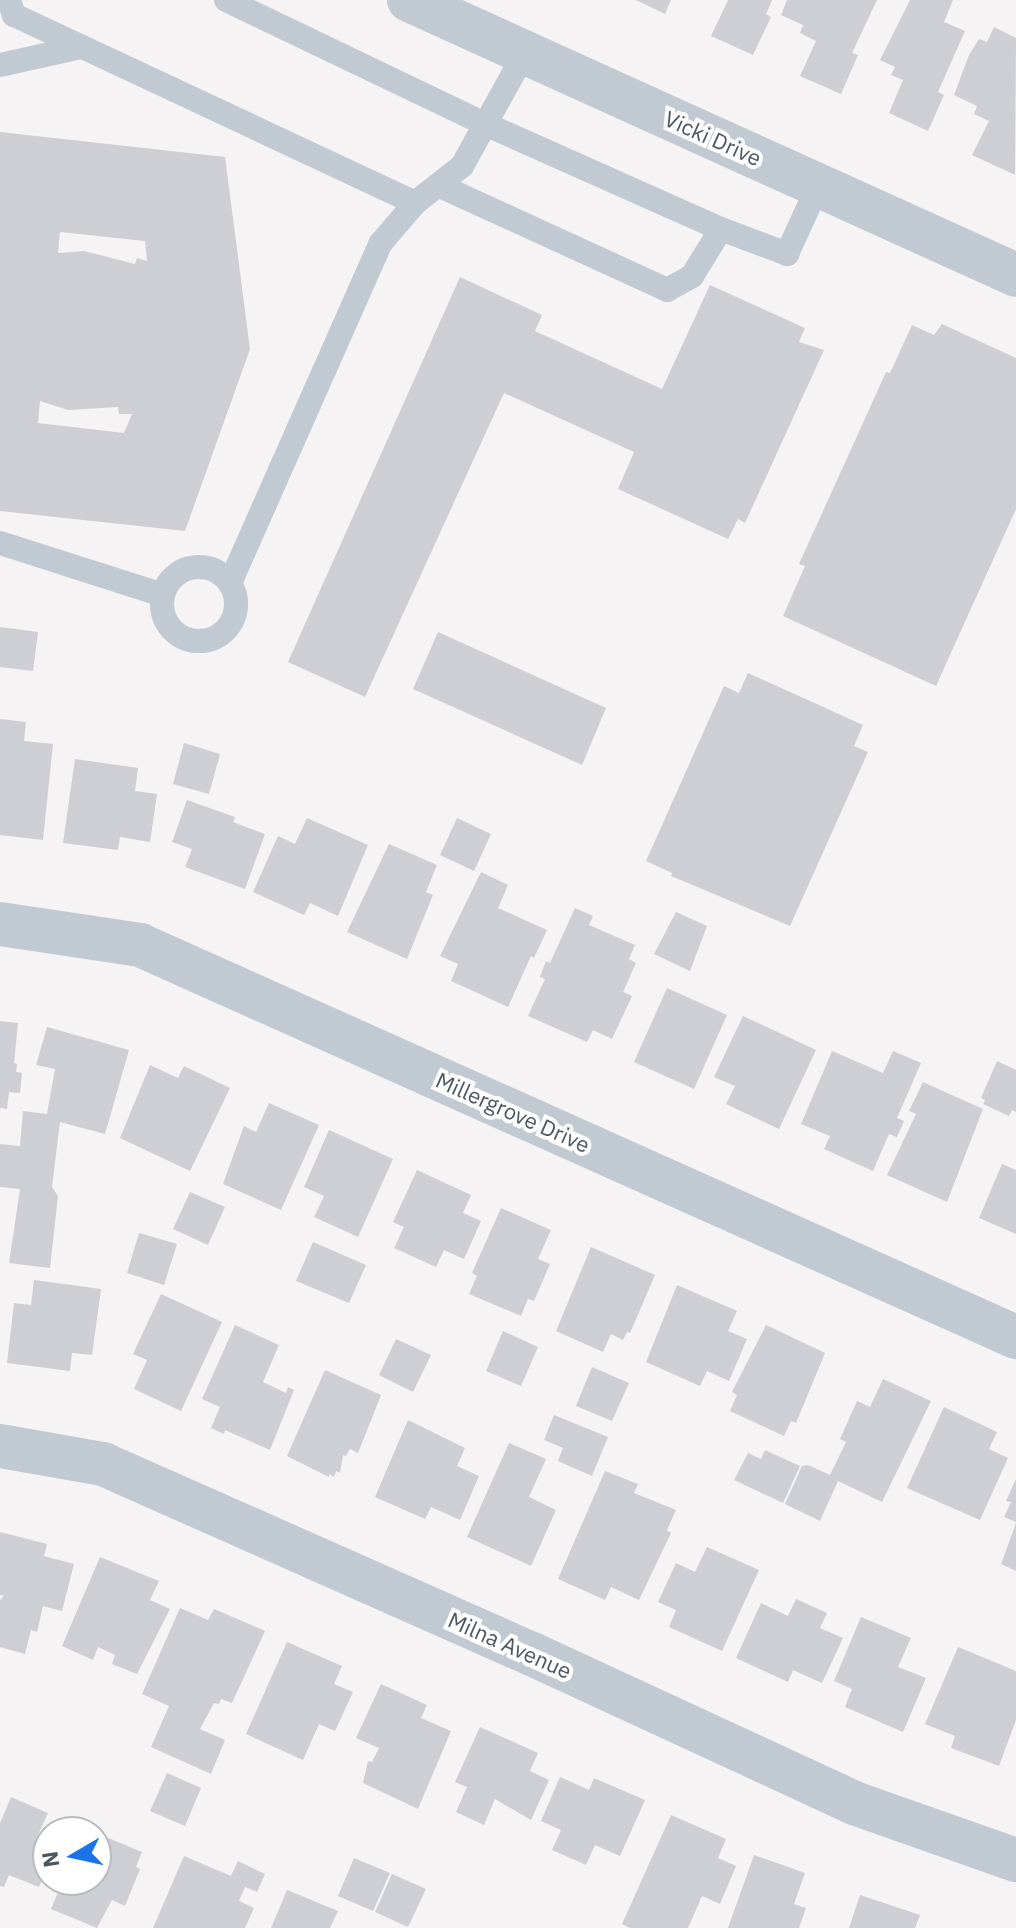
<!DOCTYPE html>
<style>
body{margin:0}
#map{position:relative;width:1016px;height:1928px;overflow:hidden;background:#f5f3f3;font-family:"IBM Plex Sans",sans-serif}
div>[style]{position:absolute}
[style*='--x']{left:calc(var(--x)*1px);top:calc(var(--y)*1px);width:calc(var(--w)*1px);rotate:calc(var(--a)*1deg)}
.building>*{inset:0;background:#cdcfd5}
.lane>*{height:24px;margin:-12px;padding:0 12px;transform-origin:12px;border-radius:12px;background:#c1cad2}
.lane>.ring{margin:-12px;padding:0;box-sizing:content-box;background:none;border:24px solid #c1cad2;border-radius:50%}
.street>*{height:44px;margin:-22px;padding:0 22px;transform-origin:22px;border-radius:22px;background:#c1cad2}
span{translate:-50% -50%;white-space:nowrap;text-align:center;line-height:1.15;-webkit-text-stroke:8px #fff;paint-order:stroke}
.street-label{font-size:22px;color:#4a5661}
.north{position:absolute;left:32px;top:1816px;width:80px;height:80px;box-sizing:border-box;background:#fff;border:2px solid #b7bbc0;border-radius:50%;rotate:261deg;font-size:22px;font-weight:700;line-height:32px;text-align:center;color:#4a5661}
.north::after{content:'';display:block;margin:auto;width:28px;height:36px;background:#1a73e8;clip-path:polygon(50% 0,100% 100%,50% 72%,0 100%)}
</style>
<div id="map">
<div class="building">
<div style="clip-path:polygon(636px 0,671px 0,665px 14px)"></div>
<div style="clip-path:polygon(728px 0,772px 0,766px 14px,771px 17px,753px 55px,711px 36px)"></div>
<div style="clip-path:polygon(787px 0,877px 0,852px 53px,858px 55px,841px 94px,800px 76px,816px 41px,800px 33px,803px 25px,781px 15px)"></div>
<div style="clip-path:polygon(910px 0,953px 0,944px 22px,965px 31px,938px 92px,944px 95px,928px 131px,889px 113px,903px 80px,891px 75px,895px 67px,880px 60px)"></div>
<div style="clip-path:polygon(994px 27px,1016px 38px,1015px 175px,972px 155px,989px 121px,974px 114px,977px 106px,954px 95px,969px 55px,979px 39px,987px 42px)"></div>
<div style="clip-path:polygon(evenodd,0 132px,225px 157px,250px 349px,185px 531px,0 511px,0 132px,60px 232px,145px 241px,147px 261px,137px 258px,135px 264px,84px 251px,58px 253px,60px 232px,0 132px,40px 401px,68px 410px,118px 407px,119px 414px,132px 414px,124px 433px,38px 423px,40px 401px)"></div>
<div style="clip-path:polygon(460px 277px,542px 315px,535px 331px,662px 389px,710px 285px,805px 328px,799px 342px,824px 350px,745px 523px,738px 519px,728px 539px,618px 489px,634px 452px,504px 393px,365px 697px,288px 662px)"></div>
<div style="clip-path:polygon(942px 324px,1016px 358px,1016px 509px,936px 686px,783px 616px,805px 566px,799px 564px,886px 372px,890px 373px,912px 325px,934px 335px)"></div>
<div style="clip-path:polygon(0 627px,38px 632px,33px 671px,0 667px)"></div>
<div style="clip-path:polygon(438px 632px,606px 708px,582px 765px,413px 689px)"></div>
<div style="clip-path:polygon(748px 673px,863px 725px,854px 746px,868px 752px,790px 926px,671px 876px,672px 873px,646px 861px,724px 686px,739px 693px)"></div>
<div style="clip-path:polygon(0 719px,26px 722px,24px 741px,53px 744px,43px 840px,0 835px)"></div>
<div style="clip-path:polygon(184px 743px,220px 754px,209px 794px,173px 784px)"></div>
<div style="clip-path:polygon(75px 759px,138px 768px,135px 791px,157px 794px,150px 842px,120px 837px,118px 850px,63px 843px)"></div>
<div style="clip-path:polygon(187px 800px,235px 817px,233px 822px,265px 834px,245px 889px,185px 867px,192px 849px,172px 842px)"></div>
<div style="clip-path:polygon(307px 818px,368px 845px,338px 916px,310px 903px,304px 915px,253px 892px,278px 836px,295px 844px)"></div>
<div style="clip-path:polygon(457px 818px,491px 834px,474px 871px,440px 855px)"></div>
<div style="clip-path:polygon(389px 844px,437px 865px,426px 892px,433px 895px,407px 959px,347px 932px)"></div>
<div style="clip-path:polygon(481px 872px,508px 885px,498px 908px,547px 930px,534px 958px,531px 956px,508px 1007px,451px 981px,458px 964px,440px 956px)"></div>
<div style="clip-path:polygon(575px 908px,593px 916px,589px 925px,635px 945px,629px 959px,636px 963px,623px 992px,632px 996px,612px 1039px,593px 1030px,587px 1042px,528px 1016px,545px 979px,540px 977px,546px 961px,550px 963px)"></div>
<div style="clip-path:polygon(676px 912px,707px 926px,690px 971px,654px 954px)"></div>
<div style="clip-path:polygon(667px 988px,727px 1015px,694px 1089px,634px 1062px)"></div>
<div style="clip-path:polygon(743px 1016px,816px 1050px,779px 1129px,726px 1104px,735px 1086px,714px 1077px)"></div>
<div style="clip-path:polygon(0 1021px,18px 1023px,14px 1063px,17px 1064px,16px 1072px,22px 1073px,20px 1093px,9px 1092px,7px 1109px,0 1108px)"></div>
<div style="clip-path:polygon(47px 1027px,129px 1050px,105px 1134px,60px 1122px,52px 1187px,58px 1196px,50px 1268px,9px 1263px,20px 1189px,0 1187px,0 1144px,20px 1146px,23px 1111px,47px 1114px,55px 1069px,36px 1065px)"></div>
<div style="clip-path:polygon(832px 1051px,883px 1073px,893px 1051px,921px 1063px,897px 1118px,904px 1121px,897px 1137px,889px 1134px,873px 1171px,824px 1149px,830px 1136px,801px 1124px)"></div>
<div style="clip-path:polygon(997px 1061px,1016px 1070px,1016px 1112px,1012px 1110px,1009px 1116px,983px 1104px,985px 1100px,981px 1098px)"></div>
<div style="clip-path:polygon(150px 1065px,178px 1078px,184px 1066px,230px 1088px,190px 1171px,120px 1138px)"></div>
<div style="clip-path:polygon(923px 1082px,983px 1109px,947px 1202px,887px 1175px,916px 1114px,909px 1111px)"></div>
<div style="clip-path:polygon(269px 1103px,319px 1125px,281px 1210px,223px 1184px,244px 1126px,256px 1132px)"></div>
<div style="clip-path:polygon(329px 1130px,393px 1159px,358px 1237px,314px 1217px,324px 1196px,304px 1187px)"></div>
<div style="clip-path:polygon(1002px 1164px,1016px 1170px,1016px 1234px,979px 1218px)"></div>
<div style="clip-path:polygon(417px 1170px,471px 1195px,463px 1213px,481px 1221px,464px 1259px,444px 1250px,436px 1267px,394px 1248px,404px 1227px,393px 1222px)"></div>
<div style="clip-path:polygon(190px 1192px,225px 1207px,208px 1245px,173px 1229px)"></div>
<div style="clip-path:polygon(501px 1208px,551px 1230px,538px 1259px,550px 1264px,534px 1301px,528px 1299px,521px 1316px,469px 1294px,477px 1276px,472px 1273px)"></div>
<div style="clip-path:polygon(139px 1233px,177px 1244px,164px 1285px,127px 1273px)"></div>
<div style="clip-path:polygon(313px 1242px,366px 1265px,349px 1303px,296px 1281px)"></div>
<div style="clip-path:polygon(591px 1247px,655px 1275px,630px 1333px,627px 1332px,623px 1340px,611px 1334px,603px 1352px,556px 1331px)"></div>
<div style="clip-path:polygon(34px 1280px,101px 1289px,92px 1355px,72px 1353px,70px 1371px,7px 1363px,14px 1303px,31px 1305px)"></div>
<div style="clip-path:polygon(677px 1285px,737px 1311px,728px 1331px,747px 1339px,729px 1381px,707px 1371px,700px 1386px,646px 1362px)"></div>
<div style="clip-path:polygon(161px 1294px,222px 1322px,181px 1411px,134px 1389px,147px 1360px,133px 1354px)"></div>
<div style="clip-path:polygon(235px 1325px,279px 1345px,263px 1382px,286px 1393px,288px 1387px,294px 1390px,270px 1450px,225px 1430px,224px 1434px,211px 1428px,220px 1407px,202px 1399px)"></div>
<div style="clip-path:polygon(766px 1325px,825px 1353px,796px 1423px,791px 1421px,784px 1436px,730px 1411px,737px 1395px,732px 1392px)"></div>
<div style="clip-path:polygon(503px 1331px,538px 1347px,521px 1386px,486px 1371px)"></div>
<div style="clip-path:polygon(396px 1339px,431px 1355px,413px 1392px,379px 1375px)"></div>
<div style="clip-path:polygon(592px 1367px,629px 1383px,612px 1421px,576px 1406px)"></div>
<div style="clip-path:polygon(325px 1370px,381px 1395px,358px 1453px,350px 1449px,346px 1456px,343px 1455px,340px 1473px,336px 1471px,334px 1477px,329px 1474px,329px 1477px,287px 1456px)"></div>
<div style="clip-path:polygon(883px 1379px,931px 1401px,882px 1502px,838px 1481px,820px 1521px,785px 1504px,802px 1466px,808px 1465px,830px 1475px,846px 1442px,840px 1439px,857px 1401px,870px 1407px)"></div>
<div style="clip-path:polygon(944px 1407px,997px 1432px,989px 1449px,1008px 1458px,980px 1520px,907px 1488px)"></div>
<div style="clip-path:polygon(554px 1415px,608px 1437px,592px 1476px,558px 1461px,563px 1448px,544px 1440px)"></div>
<div style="clip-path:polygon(408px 1420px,465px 1448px,457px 1466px,479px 1476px,460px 1520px,431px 1507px,425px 1519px,375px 1497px)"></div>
<div style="clip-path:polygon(509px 1443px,546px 1459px,529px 1497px,556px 1510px,531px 1566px,467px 1537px)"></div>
<div style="clip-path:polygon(765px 1450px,800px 1466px,783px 1503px,734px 1480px,748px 1453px,761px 1459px)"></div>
<div style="clip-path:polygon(605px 1471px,638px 1484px,634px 1493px,676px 1510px,667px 1530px,671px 1533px,639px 1600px,611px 1587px,605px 1600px,558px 1579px)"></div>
<div style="clip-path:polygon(1016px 1479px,1016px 1522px,1004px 1517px,1011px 1502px,1006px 1501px)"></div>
<div style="clip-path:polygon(1016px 1523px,1016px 1571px,1001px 1564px)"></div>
<div style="clip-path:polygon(0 1532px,47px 1544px,44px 1556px,74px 1564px,62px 1611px,43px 1606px,37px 1632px,31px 1630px,25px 1654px,0 1647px,0 1600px,4px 1596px,0 1595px)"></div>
<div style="clip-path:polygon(707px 1547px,759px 1570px,722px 1651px,669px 1627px,676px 1610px,658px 1602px,676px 1563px,695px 1572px)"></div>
<div style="clip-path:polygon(100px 1557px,159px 1581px,150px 1600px,170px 1609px,137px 1674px,112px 1664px,115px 1655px,98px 1647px,93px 1660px,62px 1646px)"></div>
<div style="clip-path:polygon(796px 1599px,827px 1613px,820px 1628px,843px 1638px,822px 1683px,793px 1670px,788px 1682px,736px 1658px,761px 1603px,788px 1616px)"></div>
<div style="clip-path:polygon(180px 1608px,208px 1620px,214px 1609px,265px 1631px,232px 1703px,221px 1699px,219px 1704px,214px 1703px,200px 1729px,225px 1740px,211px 1774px,151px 1747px,169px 1706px,142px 1694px)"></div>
<div style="clip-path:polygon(861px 1617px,911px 1638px,898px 1667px,926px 1678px,903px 1732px,845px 1707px,852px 1689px,834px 1681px)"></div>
<div style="clip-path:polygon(287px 1642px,342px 1666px,334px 1684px,353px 1692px,335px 1731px,319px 1724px,303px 1760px,246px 1734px)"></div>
<div style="clip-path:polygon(958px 1647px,1016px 1671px,1016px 1720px,999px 1766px,951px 1748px,955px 1736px,925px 1724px)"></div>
<div style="clip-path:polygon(381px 1684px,427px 1705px,421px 1718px,451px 1731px,418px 1809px,363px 1783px,368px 1761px,372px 1762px,379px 1748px,356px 1738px)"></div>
<div style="clip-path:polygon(480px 1727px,538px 1753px,530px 1771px,549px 1780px,531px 1820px,495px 1799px,484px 1825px,456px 1812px,467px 1787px,455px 1782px)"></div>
<div style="clip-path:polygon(167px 1773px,201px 1788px,185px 1826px,150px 1811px)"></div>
<div style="clip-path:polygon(560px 1777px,589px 1790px,594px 1778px,645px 1800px,620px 1856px,595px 1845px,586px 1865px,552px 1850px,561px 1830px,541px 1821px)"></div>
<div style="clip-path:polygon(11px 1797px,48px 1813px,37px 1837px,48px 1842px,48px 1865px,39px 1887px,9px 1875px,4px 1887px,0 1886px,0 1823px)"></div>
<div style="clip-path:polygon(671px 1815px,726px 1839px,718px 1858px,736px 1866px,720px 1904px,702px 1896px,688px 1928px,630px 1928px,622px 1924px)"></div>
<div style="clip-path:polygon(106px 1837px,142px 1852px,136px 1867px,140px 1869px,125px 1906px,112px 1900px,97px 1928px,51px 1909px,63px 1880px,96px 1880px,96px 1840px,104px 1843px)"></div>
<div style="clip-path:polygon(754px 1855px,805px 1873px,794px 1904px,806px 1908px,799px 1928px,728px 1928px)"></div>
<div style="clip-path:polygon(184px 1856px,231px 1876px,238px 1861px,265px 1874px,257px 1892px,245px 1887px,239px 1901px,254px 1908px,245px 1928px,153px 1928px)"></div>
<div style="clip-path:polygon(354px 1858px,390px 1873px,373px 1911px,338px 1896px)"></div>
<div style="clip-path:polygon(392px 1874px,426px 1889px,408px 1927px,375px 1912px)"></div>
<div style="clip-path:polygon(287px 1890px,338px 1911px,330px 1928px,271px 1928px)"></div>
<div style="clip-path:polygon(860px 1895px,920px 1915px,915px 1928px,849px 1928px)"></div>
</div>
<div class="lane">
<div style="--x:9;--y:0;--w:16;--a:72"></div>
<div style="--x:14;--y:15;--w:443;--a:25.1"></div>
<div style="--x:226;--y:0;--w:287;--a:25.6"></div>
<div style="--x:485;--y:124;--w:258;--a:24"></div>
<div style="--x:721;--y:229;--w:71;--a:20.7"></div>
<div style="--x:787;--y:254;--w:75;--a:-65.5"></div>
<div style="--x:0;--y:65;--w:83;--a:-12.5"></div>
<div style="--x:438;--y:185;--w:252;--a:24.6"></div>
<div style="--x:667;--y:290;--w:29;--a:-29"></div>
<div style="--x:692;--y:276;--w:55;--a:-58.3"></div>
<div style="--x:0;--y:543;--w:171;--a:17.7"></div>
<div class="ring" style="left:162px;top:567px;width:50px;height:50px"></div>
<div style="--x:230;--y:583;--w:371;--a:-66.1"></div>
<div style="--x:380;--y:244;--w:54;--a:-49.5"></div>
<div style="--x:415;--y:203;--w:60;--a:-38.2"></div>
<div style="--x:462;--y:166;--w:129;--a:-60.9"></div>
</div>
<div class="street">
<div style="--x:409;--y:0;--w:666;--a:24.37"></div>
<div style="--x:0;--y:924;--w:142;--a:8.5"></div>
<div style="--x:140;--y:945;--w:960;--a:24.11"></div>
<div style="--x:0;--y:1446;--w:105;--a:9.9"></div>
<div style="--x:103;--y:1464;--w:469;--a:23.9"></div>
<div style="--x:532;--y:1654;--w:355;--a:24.8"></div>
<div style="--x:854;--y:1803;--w:172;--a:19.4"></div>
</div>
<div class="street-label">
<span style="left:713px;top:138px;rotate:24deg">Vicki Drive</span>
<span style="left:513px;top:1112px;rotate:24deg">Millergrove Drive</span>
<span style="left:510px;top:1645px;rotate:24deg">Milna Avenue</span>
</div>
<div class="north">N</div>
</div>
